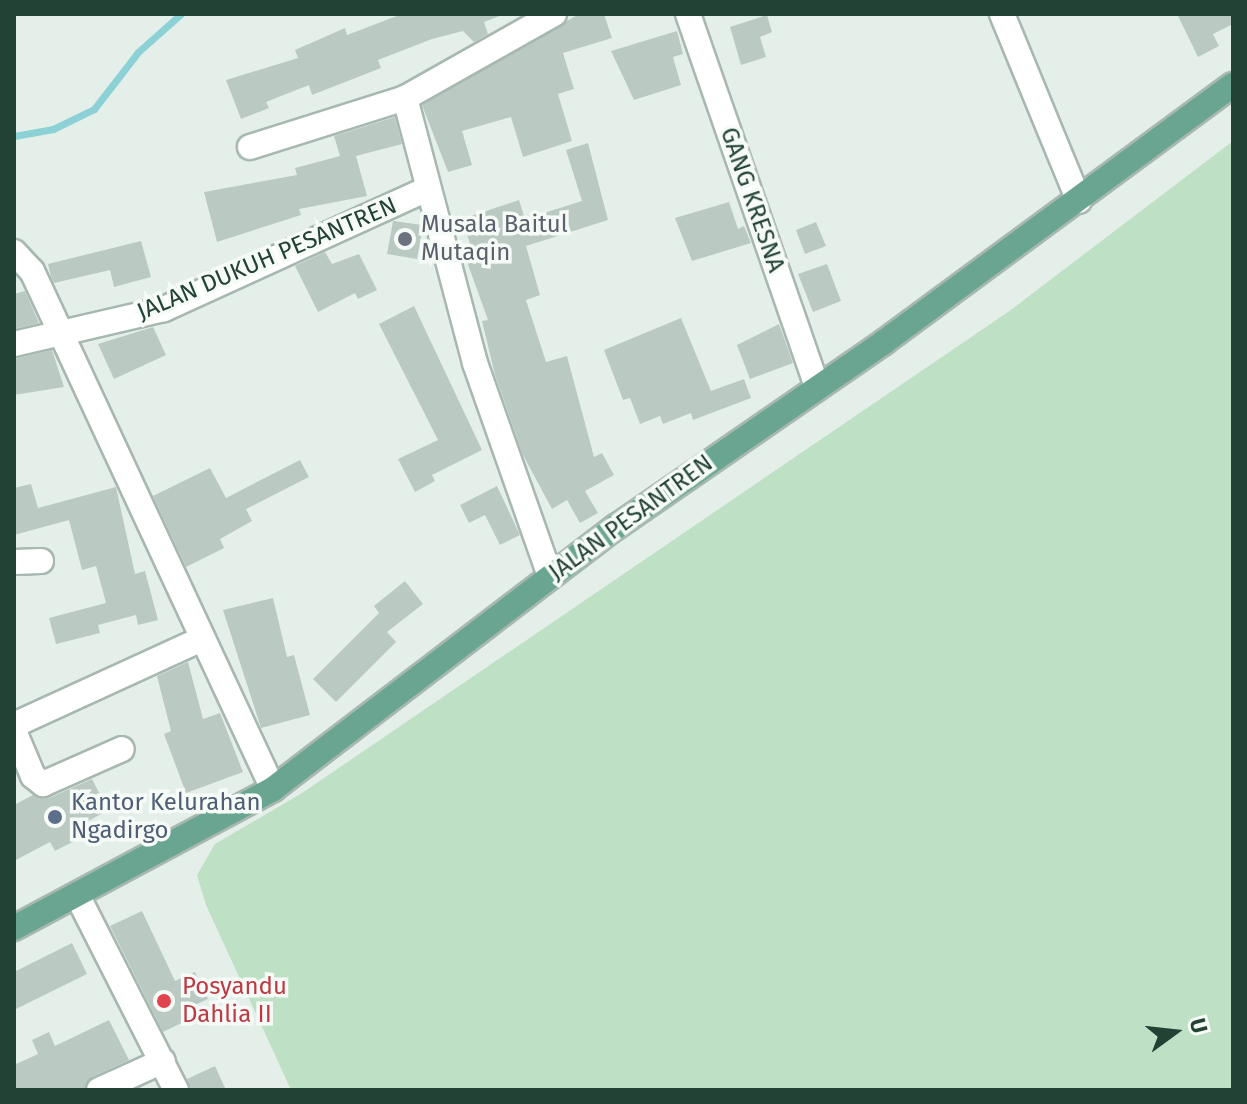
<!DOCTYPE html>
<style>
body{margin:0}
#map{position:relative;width:1247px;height:1104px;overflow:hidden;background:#e5efea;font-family:"Fira Sans",sans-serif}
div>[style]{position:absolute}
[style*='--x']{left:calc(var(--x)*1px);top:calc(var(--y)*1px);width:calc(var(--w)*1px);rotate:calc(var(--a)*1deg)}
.green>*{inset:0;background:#bee0c4}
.stream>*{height:7px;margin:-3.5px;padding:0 3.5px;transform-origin:3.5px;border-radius:3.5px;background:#8cd1d5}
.building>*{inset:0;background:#bacac2}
.roads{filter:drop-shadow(2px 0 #a7b8b0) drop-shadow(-2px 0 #a7b8b0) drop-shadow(0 2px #a7b8b0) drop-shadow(0 -2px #a7b8b0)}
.minor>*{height:24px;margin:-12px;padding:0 12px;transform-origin:12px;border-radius:12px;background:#fff}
.major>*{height:24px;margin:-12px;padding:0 12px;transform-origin:12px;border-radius:12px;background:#69a590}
.dots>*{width:22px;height:22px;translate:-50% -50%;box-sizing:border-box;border:4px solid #f6fbf8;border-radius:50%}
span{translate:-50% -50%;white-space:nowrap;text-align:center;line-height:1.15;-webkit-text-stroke:7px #f6fbf8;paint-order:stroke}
.street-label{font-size:24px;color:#234236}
.worship-label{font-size:24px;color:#5b616d}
.left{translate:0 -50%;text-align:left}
.service-label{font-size:24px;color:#4e5e75}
.health-label{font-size:24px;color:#be3a42}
.frame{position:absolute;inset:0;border:16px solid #234236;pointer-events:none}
.north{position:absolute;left:1135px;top:992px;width:80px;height:80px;-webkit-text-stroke:6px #f6fbf8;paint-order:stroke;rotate:75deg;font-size:22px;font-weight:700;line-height:32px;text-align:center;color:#234236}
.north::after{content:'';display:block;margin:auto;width:28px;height:36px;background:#234236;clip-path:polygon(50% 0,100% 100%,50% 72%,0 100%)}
</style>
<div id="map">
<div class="green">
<div style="clip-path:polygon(1233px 141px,1233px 1090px,291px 1090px,206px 905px,197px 875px,215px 844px,302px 793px,1008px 312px)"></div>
</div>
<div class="stream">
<div style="--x:14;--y:136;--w:40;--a:-10"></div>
<div style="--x:53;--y:129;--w:46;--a:-26"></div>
<div style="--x:94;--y:109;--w:72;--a:-52.3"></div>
<div style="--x:138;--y:52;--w:57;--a:-41.5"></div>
</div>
<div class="building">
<div style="clip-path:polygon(402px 14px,502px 15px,484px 22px,488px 34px,474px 42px,463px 31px,432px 39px,378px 60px,381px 68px,312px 95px,309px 85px,266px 102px,269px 108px,241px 119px,226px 80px,298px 58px,295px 50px,345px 28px,347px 35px)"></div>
<div style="clip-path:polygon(579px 14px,604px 14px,612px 38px,563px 53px,574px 89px,558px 94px,572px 141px,523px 157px,511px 117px,462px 131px,472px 165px,448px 172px,422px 105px)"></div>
<div style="clip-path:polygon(1177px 14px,1233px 14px,1233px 24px,1213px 34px,1219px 46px,1198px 57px)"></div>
<div style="clip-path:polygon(767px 15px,772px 32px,760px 37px,766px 57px,741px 65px,730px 27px)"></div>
<div style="clip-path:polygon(677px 31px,683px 54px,673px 57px,681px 85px,634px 100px,611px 51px)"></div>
<div style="clip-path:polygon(395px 117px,402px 144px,356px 156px,367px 196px,299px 209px,301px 215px,217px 242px,204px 192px,297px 175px,295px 168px,340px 156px,334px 136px)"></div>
<div style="clip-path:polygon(588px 143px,608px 220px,526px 246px,540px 295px,526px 300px,546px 362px,567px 356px,594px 457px,602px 453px,614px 475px,585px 491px,598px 513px,580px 523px,567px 500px,552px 509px,523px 455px,495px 375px,482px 321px,488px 320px,466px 259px,474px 256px,462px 219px,519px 200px,525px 219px,582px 201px,566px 150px)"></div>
<div style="clip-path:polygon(729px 202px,738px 229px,744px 226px,751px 243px,692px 261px,675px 218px)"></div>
<div style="clip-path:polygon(393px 221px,423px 225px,417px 259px,387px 254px)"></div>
<div style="clip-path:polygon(816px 222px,826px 246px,805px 254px,796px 230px)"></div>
<div style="clip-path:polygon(141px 241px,151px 277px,114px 287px,110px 270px,54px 283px,51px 277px,48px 264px)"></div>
<div style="clip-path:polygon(325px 252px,332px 264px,359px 254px,377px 290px,358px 299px,355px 293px,318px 312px,295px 266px)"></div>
<div style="clip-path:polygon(827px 264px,841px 301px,813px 312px,798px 274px)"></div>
<div style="clip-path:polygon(25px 291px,39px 323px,14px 329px,14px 294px)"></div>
<div style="clip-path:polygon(414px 306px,482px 450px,432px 475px,435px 481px,415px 492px,398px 459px,438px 440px,379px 324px)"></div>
<div style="clip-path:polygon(681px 318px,711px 391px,744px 379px,751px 398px,693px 420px,691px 413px,663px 424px,660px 416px,640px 424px,630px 398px,623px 400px,604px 350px)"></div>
<div style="clip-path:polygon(779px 324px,793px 363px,750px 379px,737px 345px)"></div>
<div style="clip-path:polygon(153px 327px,166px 355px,114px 379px,98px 344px)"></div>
<div style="clip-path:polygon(52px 350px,64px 387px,14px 395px,14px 359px)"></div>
<div style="clip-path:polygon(300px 460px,309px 477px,246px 509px,252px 521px,220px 539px,224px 548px,186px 567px,153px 496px,210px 468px,226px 498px)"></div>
<div style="clip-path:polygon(31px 484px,38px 508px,116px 487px,135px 574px,145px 571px,158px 620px,138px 625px,136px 615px,98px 625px,100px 633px,56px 644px,49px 618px,106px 603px,96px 566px,82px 570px,69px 520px,14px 535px,14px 488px)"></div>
<div style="clip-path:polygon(497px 486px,520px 535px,500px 545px,485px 515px,469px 523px,460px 505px)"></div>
<div style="clip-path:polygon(405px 581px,423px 604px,387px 632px,396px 642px,336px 702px,313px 679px,379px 613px,374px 606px)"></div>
<div style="clip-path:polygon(273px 598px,287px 657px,294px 655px,310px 715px,261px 728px,223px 610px)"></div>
<div style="clip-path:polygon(188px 662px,203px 719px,220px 713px,243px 772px,186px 793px,164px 734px,171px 731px,157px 676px)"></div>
<div style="clip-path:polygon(92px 779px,108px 810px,83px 824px,88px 834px,55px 851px,50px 842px,14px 861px,14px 805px,33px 795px,49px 798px)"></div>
<div style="clip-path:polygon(142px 911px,175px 981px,195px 972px,208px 999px,188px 1008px,192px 1018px,163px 1032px,110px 926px)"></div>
<div style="clip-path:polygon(72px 943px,87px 974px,14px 1010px,14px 972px)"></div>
<div style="clip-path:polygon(109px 1020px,129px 1060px,92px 1077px,84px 1090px,14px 1090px,14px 1065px,38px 1054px,32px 1040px,49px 1032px,55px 1046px)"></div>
<div style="clip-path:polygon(215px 1066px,226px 1090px,191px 1090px,187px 1079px)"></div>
</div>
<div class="roads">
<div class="minor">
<div style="--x:688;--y:14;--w:395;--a:70.9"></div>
<div style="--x:1002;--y:14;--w:202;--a:67.6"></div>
<div style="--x:405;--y:98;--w:274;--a:75.2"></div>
<div style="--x:475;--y:363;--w:226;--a:70.6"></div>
<div style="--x:250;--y:147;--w:163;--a:-17.5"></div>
<div style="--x:405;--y:98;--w:171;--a:-29.4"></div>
<div style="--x:14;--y:252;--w:26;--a:47"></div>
<div style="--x:32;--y:271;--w:571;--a:65.05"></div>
<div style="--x:14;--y:344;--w:154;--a:-13.1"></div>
<div style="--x:164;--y:309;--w:289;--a:-24.5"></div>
<div style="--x:14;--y:562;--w:27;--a:-2"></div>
<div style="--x:14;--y:725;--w:205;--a:-24.6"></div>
<div style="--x:14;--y:731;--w:49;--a:67.1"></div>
<div style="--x:33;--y:776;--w:13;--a:39"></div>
<div style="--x:43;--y:784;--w:86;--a:-23.9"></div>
<div style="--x:77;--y:895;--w:219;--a:63.1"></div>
<div style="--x:99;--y:1090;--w:70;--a:-24.4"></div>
</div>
<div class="major">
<div style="--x:14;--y:928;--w:294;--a:-28.2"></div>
<div style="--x:273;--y:789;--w:432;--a:-37.4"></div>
<div style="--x:616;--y:527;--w:326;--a:-34.6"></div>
<div style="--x:884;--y:342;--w:433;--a:-36.4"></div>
</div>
</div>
<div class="dots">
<div style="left:405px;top:239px;background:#6b7280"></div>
<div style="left:55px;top:817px;background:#5c6f8a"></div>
<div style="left:164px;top:1001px;background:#e0444e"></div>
</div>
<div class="street-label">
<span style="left:752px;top:200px;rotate:71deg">GANG KRESNA</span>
<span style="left:267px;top:259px;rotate:-23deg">JALAN DUKUH PESANTREN</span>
<span style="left:631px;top:518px;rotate:-36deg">JALAN PESANTREN</span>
</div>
<div class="worship-label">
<span class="left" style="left:421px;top:239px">Musala Baitul<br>Mutaqin</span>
</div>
<div class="service-label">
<span class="left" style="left:71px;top:817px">Kantor Kelurahan<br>Ngadirgo</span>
</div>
<div class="health-label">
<span class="left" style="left:182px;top:1001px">Posyandu<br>Dahlia II</span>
</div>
<div class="frame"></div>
<div class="north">U</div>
</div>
